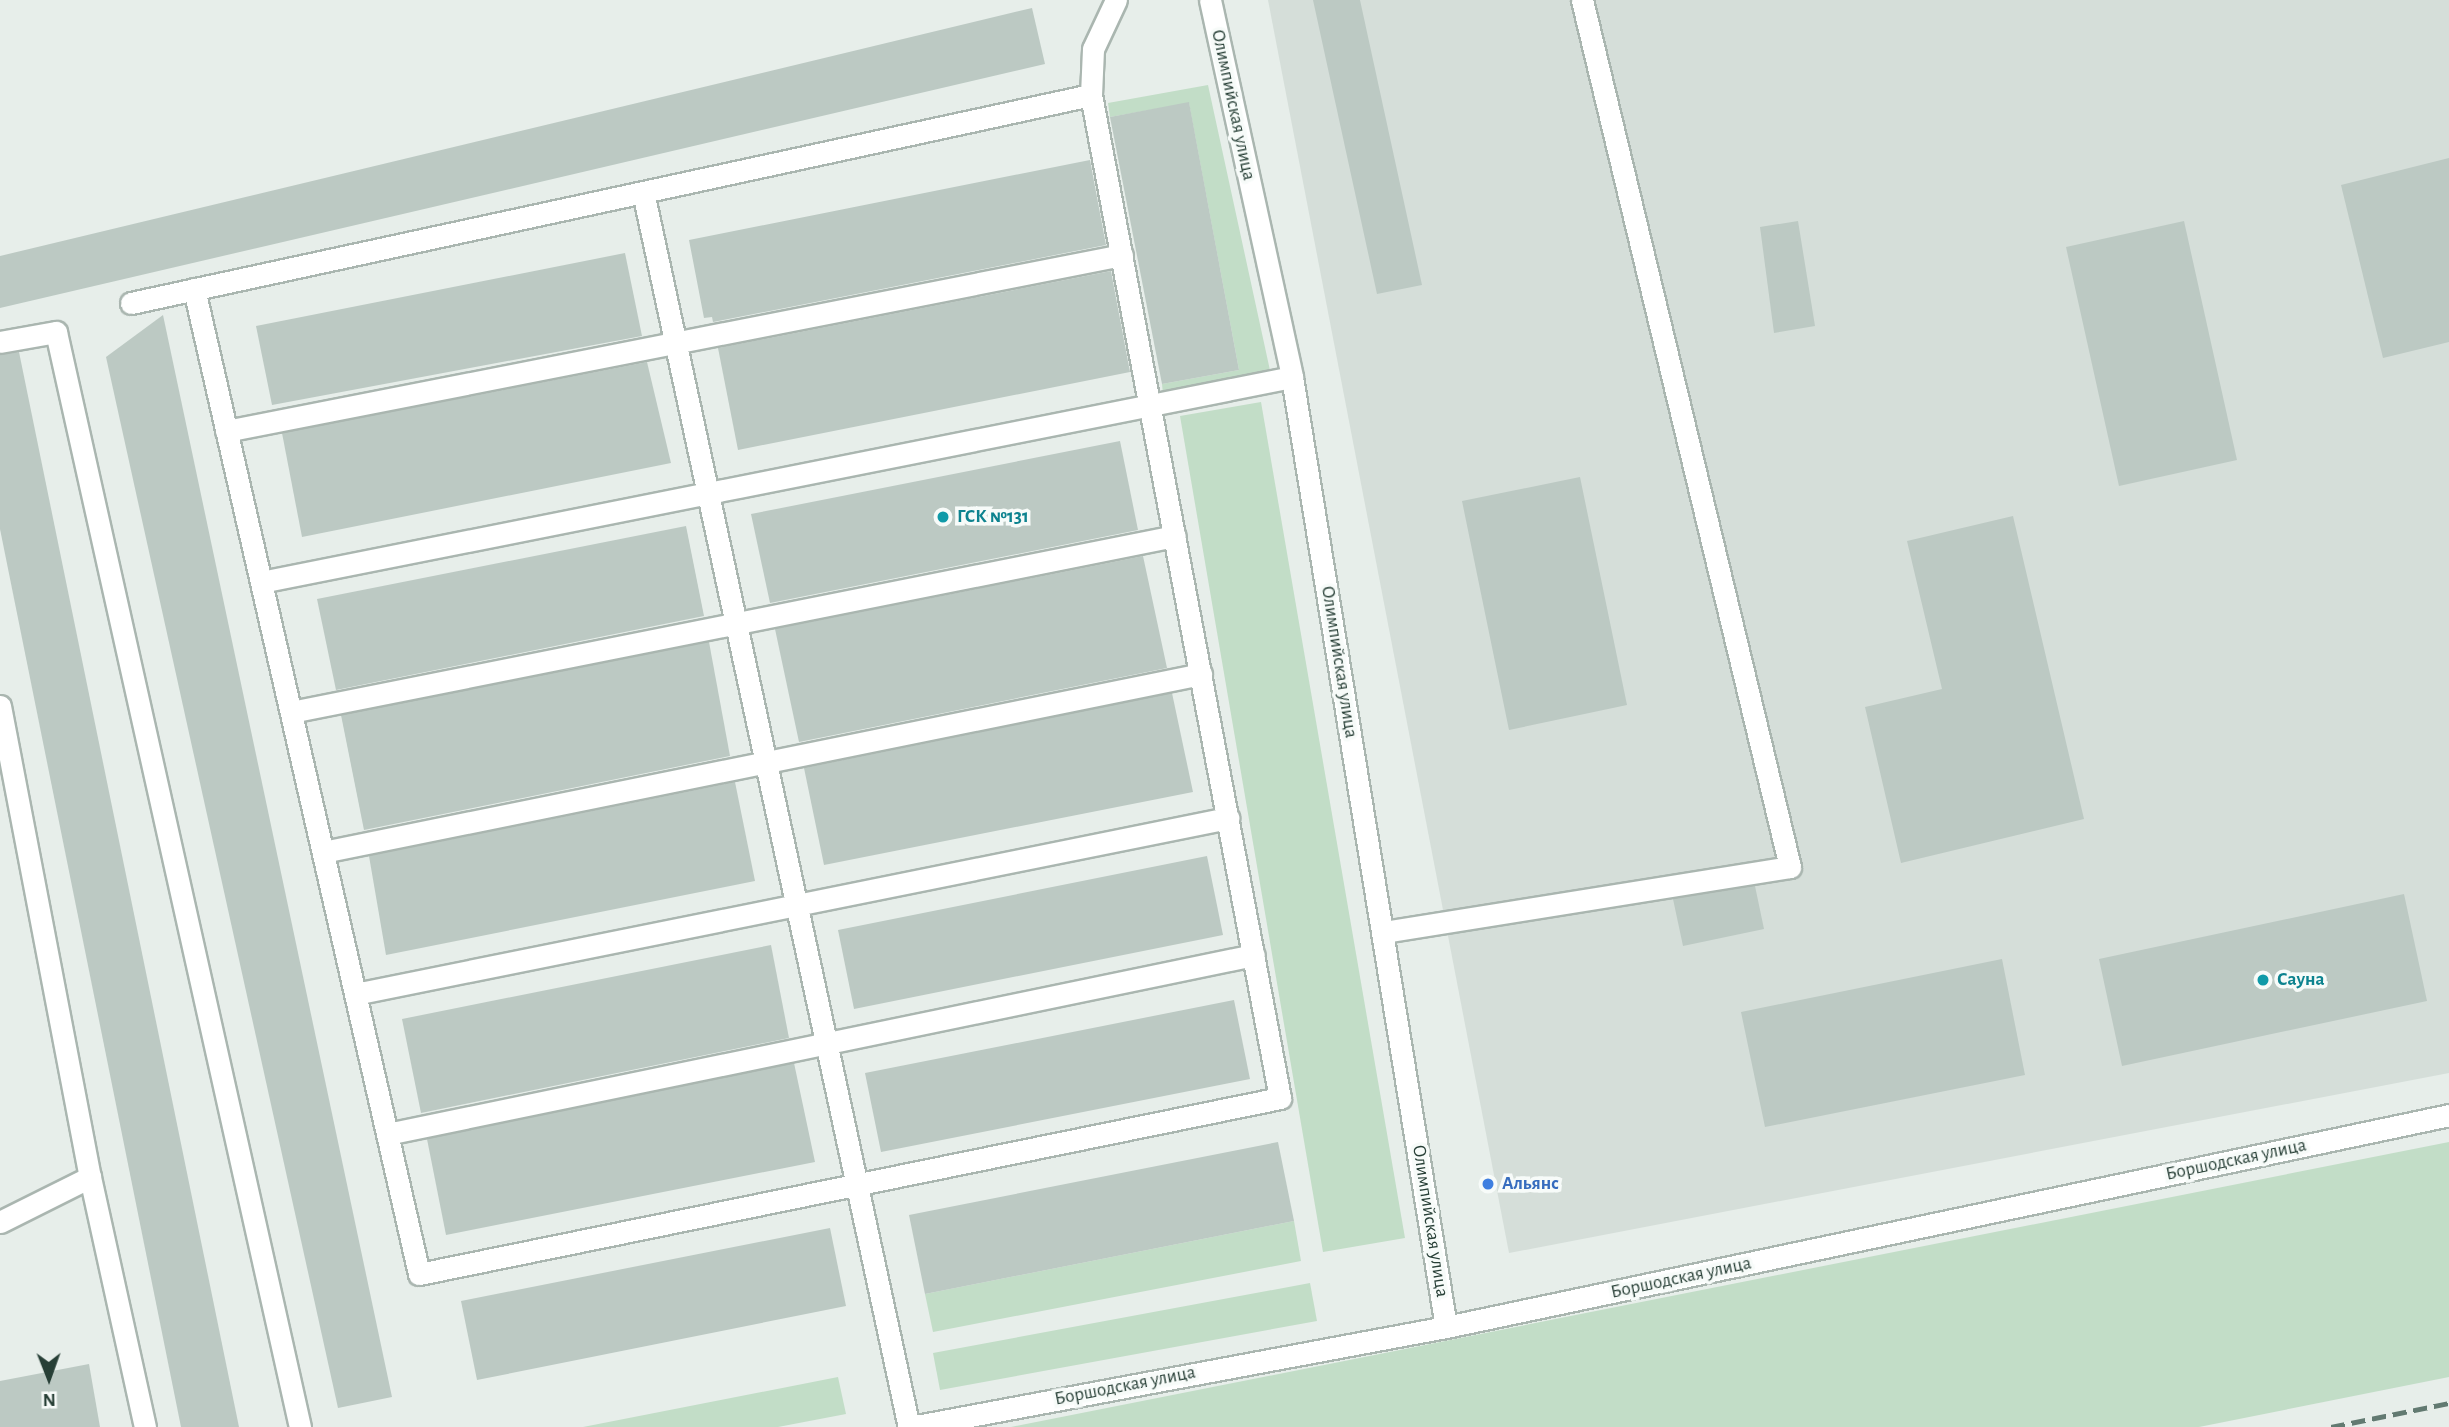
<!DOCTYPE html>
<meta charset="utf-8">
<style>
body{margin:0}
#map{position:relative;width:2449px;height:1427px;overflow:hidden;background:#e7eeea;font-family:"Alegreya Sans",sans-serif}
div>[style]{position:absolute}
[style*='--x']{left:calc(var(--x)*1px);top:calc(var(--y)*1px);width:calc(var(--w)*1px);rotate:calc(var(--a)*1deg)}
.built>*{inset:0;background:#d5ded9}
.green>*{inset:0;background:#c2ddc7}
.building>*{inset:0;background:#bcc9c3}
.roads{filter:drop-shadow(2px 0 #aab6b0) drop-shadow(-2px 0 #aab6b0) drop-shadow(0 2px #aab6b0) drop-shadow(0 -2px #aab6b0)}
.service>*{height:21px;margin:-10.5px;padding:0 10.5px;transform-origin:10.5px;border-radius:10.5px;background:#fff}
.minor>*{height:21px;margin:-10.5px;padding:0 10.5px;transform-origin:10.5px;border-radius:10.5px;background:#fff}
.tertiary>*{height:21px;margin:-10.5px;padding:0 10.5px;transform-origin:10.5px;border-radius:10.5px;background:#fff}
.rail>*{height:5px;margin-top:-2.5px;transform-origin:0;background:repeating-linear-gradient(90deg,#627a71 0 14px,transparent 0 21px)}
.dots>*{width:19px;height:19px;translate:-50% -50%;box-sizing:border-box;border:4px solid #f7fbf9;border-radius:50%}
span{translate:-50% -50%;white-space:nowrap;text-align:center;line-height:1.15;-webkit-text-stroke:7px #f7fbf9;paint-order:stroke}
.street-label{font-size:19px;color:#273f36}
.culture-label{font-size:19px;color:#0d838f;font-weight:700}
.left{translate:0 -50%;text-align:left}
.shop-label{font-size:19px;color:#366cbe;font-weight:700}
.north{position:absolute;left:14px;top:1343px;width:70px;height:70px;-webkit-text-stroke:5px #f7fbf9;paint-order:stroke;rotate:179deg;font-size:19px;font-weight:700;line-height:28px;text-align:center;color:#273f36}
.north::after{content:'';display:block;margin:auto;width:24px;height:32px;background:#273f36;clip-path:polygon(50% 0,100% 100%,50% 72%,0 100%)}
</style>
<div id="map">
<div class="built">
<div style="clip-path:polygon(1268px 0,2449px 0,2449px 1073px,1509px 1253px)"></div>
</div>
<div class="green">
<div style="clip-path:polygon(1208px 85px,1271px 375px,1163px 394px,1162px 384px,1239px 370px,1189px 103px,1110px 117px,1108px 103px)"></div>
<div style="clip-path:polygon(1261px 402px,1405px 1238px,1323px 1252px,1180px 416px)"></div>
<div style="clip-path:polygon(2449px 1142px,2449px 1377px,2199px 1427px,1011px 1427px)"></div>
<div style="clip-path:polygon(1294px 1221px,1301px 1261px,933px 1332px,925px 1294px)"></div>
<div style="clip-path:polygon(1310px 1283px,1317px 1321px,940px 1390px,933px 1353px)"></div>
<div style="clip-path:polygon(838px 1377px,846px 1414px,778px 1427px,583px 1427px)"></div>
</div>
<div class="building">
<div style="clip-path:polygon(1313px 0,1360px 0,1422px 285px,1377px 294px)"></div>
<div style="clip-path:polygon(1032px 8px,1045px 64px,0 308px,0 256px)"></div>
<div style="clip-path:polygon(1189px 102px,1239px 370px,1162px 384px,1110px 117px)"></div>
<div style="clip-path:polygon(2449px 158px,2449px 342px,2383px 358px,2341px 185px)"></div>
<div style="clip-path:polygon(1090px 160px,1106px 245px,713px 322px,712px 317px,704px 318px,689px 240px)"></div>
<div style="clip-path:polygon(1798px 221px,1815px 326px,1774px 333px,1760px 227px)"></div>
<div style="clip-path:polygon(2184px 221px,2237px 460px,2119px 486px,2066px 247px)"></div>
<div style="clip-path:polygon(625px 253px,642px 336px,272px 405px,256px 326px)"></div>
<div style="clip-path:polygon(1111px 271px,1130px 372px,738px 450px,718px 348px)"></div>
<div style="clip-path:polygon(163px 315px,392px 1397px,338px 1408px,106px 357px)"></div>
<div style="clip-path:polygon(19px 352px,239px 1427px,181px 1427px,0 529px,0 355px)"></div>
<div style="clip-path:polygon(647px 362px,671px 463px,302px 537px,282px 433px)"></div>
<div style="clip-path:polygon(1120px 441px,1138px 530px,770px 603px,751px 514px)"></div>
<div style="clip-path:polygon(1580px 477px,1627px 705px,1509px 730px,1462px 501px)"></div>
<div style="clip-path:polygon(2013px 516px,2084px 819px,1901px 863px,1865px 707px,1942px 689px,1907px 541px)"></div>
<div style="clip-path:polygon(686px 526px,704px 616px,336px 690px,317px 599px)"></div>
<div style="clip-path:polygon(1143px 556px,1167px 668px,799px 742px,775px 629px)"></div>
<div style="clip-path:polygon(709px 642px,730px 756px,364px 830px,341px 715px)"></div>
<div style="clip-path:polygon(1172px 693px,1193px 792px,824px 865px,804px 768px)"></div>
<div style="clip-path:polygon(735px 782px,755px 881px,386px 955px,369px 856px)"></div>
<div style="clip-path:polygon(1207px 856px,1223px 935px,854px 1009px,838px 930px)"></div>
<div style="clip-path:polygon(1755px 886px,1764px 929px,1683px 946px,1673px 899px)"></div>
<div style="clip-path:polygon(2404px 894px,2427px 1001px,2122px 1066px,2099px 959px)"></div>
<div style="clip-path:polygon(771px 945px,789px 1038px,421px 1113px,402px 1019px)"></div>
<div style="clip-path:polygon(2002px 959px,2025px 1075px,1765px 1127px,1741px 1012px)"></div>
<div style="clip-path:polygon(1234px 1000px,1250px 1079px,881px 1152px,865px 1073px)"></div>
<div style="clip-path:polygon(794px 1063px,815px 1162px,446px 1235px,427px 1139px)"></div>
<div style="clip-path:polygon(1278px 1142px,1294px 1221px,925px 1294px,909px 1215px)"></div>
<div style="clip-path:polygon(830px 1228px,846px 1306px,477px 1380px,461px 1301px)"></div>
<div style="clip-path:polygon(89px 1364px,100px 1427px,0 1427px,0 1381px)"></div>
</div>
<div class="roads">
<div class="service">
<div style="--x:643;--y:192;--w:1263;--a:77.85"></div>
<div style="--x:194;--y:289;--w:1010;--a:77.13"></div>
<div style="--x:419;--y:1274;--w:879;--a:-11.55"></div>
<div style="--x:1280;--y:1098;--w:1021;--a:-100.67"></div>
<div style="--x:131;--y:303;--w:982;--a:-12.23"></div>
<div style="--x:1091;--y:95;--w:46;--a:-87.5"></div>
<div style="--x:1093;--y:49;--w:54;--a:-64.9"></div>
<div style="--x:0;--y:342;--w:57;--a:-10.1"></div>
<div style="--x:56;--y:332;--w:1122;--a:77.44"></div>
<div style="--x:226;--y:431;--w:913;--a:-11.11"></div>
<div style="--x:261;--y:582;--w:1051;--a:-11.25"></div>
<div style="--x:0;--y:706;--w:480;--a:79.2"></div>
<div style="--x:90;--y:1177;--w:256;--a:77.6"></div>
<div style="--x:291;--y:712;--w:901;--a:-11.26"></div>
<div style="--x:323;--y:852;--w:896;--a:-11.46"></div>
<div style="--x:1384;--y:932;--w:411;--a:-9.1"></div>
<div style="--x:1790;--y:867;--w:892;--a:-103.49"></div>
<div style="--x:355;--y:994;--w:891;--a:-11.4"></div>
<div style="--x:387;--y:1134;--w:885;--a:-11.67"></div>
<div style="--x:0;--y:1222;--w:101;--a:-26.6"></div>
</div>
<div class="minor">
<div style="--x:1210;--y:0;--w:386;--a:77.7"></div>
<div style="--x:1292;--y:377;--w:962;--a:80.79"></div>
</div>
<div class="tertiary">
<div style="--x:911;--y:1427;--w:544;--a:-10.59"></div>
<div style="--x:1446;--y:1327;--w:1025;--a:-11.93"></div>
</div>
</div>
<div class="rail">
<div style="--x:2331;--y:1427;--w:120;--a:-11.5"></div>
</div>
<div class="dots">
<div style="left:943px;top:517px;background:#0f9aa8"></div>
<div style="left:2263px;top:980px;background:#0f9aa8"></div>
<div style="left:1488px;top:1184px;background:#3f7fe0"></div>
</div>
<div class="street-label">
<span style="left:1233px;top:105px;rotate:78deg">Олимпийская улица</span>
<span style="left:1339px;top:662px;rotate:81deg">Олимпийская улица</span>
<span style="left:2236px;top:1160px;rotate:-12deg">Боршодская улица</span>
<span style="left:1430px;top:1221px;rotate:81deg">Олимпийская улица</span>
<span style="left:1681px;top:1278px;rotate:-12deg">Боршодская улица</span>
<span style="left:1125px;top:1386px;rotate:-11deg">Боршодская улица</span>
</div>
<div class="culture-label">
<span class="left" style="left:957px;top:517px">ГСК №131</span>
<span class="left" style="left:2277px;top:980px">Сауна</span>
</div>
<div class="shop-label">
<span class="left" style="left:1502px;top:1184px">Альянс</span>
</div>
<div class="north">N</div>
</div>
